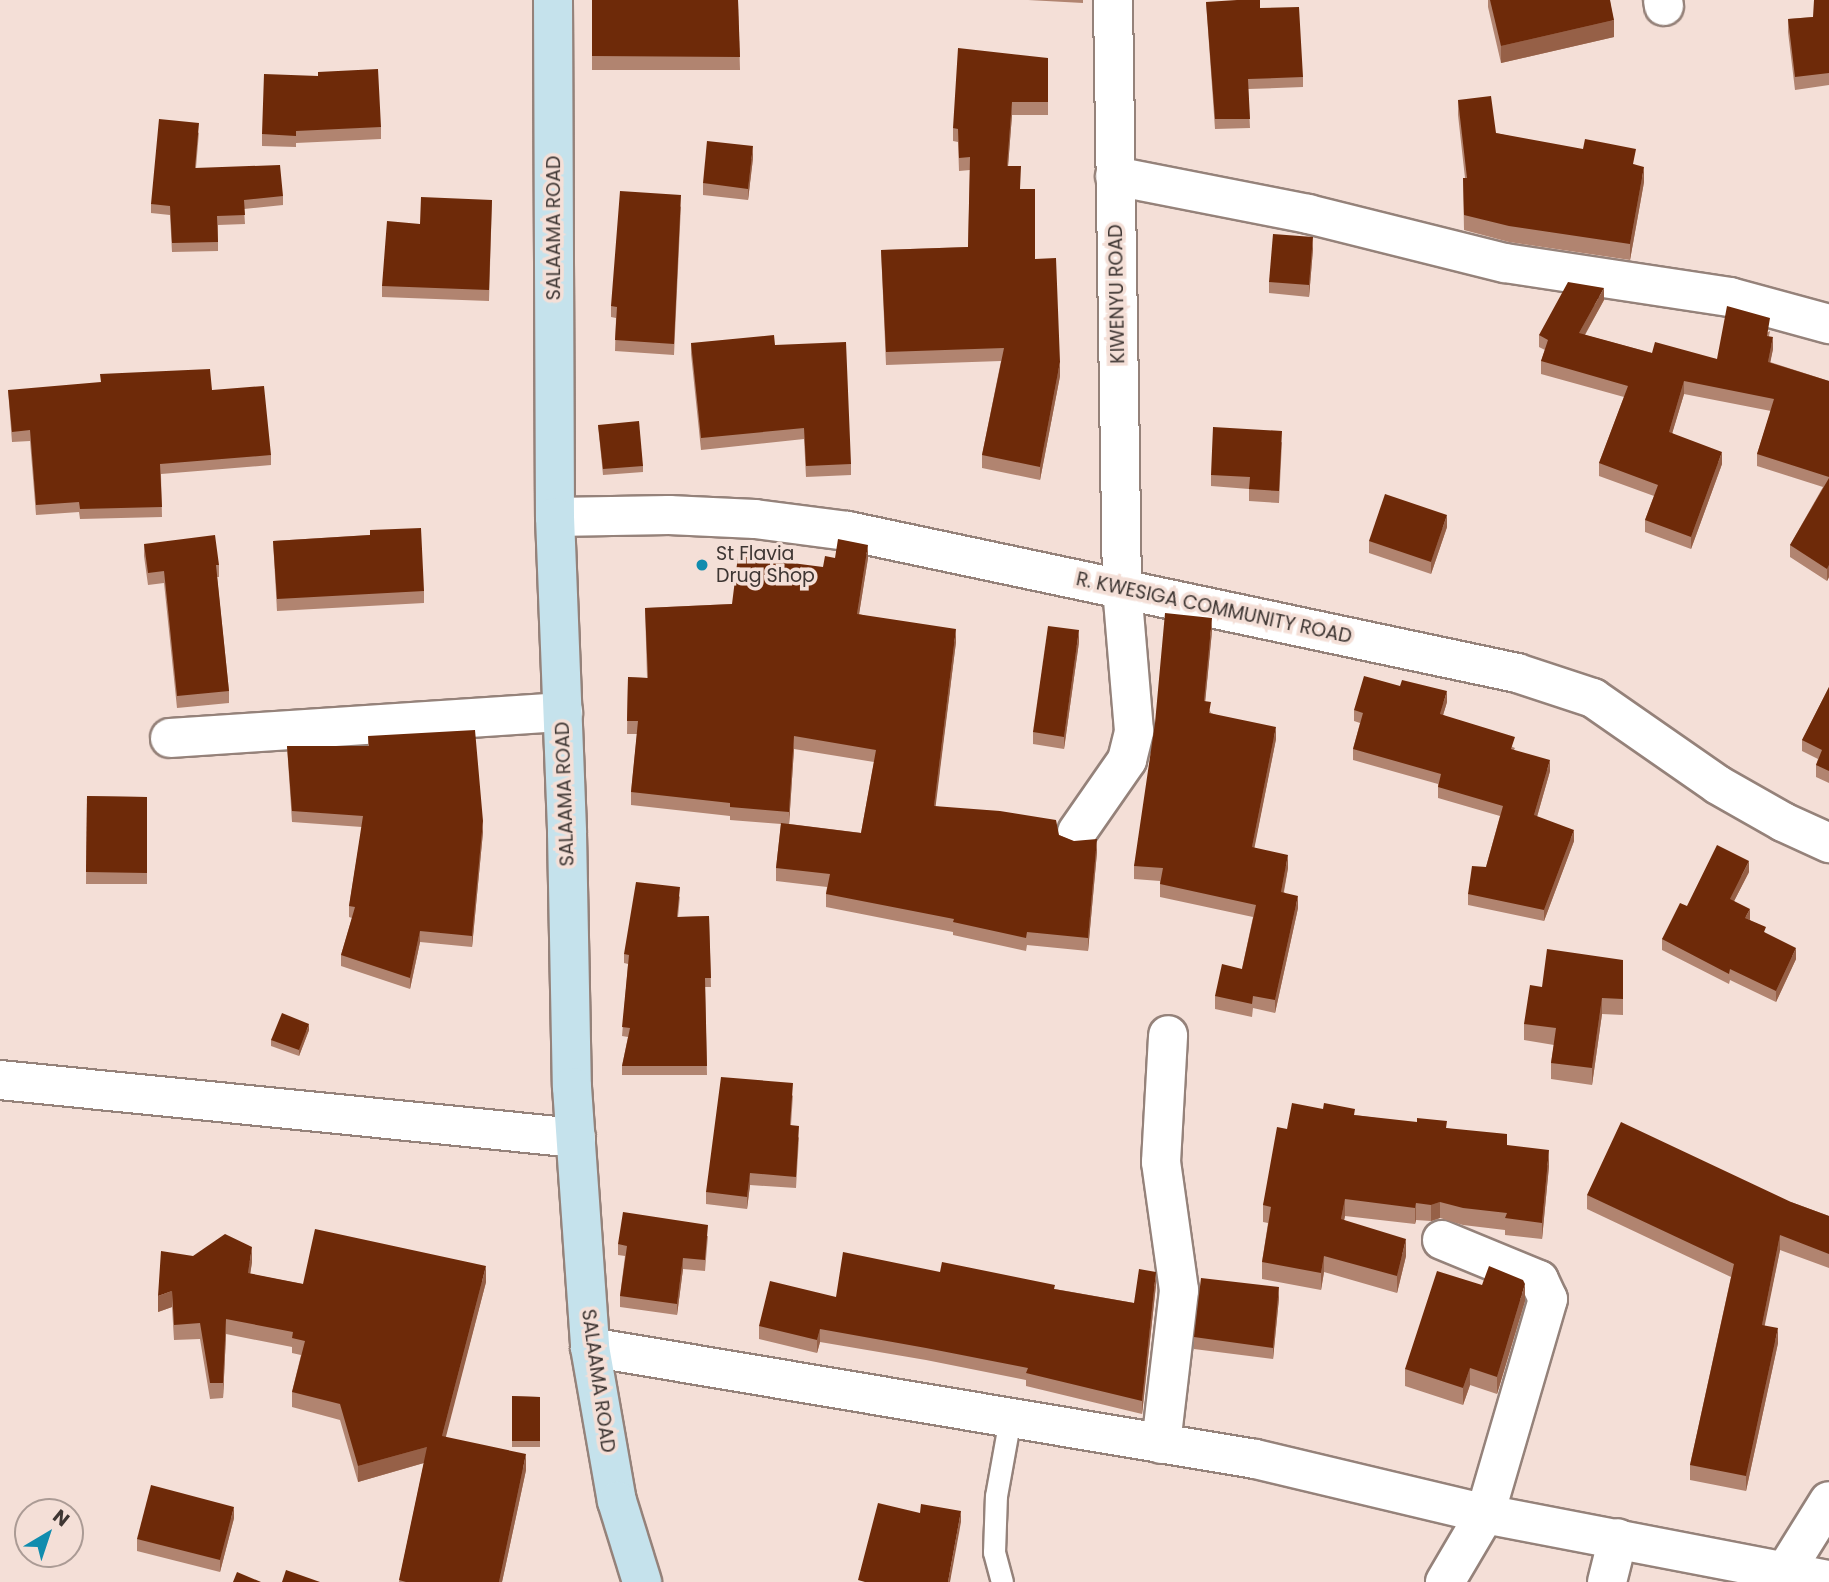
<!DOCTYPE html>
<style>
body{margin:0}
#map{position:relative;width:1829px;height:1582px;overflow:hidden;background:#f4dfd7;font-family:Poppins,sans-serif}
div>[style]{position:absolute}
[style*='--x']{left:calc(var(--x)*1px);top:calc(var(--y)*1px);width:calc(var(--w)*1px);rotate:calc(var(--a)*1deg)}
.roads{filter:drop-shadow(2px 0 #95827a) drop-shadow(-2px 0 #95827a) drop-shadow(0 2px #95827a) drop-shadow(0 -2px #95827a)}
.lane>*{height:21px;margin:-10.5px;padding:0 10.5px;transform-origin:10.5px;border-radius:10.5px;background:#fff}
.street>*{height:38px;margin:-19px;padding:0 19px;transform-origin:19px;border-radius:19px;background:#fff}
.secondary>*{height:38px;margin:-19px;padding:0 19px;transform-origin:19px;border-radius:19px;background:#c5e2ec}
.wall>*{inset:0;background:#b18470}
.shaded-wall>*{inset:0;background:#966047}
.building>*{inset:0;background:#6e2a09}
.dots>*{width:19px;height:19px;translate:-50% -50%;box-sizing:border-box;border:4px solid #f4dfd7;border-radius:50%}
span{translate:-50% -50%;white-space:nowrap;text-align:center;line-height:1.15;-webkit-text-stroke:7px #f4dfd7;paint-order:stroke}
.street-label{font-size:19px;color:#3e3633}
.poi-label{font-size:19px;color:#3e3633}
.left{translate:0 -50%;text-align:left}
.north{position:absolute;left:14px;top:1498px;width:70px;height:70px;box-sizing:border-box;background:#f4dfd7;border:2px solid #ab9b95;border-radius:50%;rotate:39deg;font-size:19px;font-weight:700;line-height:28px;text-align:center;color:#3e3633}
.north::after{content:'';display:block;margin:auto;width:24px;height:32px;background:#108cae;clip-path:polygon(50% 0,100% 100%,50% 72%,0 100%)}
</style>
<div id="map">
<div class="roads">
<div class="lane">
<div style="--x:1002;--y:1582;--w:31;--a:-105"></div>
<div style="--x:994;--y:1552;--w:56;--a:-88"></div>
<div style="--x:996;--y:1496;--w:79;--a:-79.8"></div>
</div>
<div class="street">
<div style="--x:1663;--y:0;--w:6;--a:81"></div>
<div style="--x:1115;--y:176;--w:197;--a:11.1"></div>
<div style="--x:1308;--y:214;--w:203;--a:14"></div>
<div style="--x:1505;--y:263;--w:228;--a:8.6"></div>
<div style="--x:1730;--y:297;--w:103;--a:15.3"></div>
<div style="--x:555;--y:517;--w:114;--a:-1"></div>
<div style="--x:669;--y:515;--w:86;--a:2.7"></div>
<div style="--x:755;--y:519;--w:94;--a:7.4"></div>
<div style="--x:848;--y:531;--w:684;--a:11.98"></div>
<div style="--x:1517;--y:673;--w:80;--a:18.2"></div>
<div style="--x:1593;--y:698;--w:152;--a:34.8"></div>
<div style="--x:1718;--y:785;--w:75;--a:29.6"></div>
<div style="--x:1783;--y:822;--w:51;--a:24.5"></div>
<div style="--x:170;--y:738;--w:394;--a:-3.8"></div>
<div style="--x:1077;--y:832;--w:88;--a:-55.2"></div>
<div style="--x:1127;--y:760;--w:30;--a:-76"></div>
<div style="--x:1134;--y:731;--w:144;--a:-94.8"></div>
<div style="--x:1122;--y:588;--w:588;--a:-90.88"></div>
<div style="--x:0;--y:1080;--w:579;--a:5.75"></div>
<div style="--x:1442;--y:1240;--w:105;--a:22.4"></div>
<div style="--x:1539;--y:1280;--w:21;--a:65"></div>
<div style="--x:1548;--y:1299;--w:224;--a:106.3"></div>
<div style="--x:1485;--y:1514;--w:79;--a:120.5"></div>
<div style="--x:590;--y:1347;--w:674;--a:9.56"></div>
<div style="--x:1255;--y:1459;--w:236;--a:13.4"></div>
<div style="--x:1485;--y:1514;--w:350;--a:10.9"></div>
<div style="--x:1161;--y:1444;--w:155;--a:-83.3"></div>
<div style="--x:1179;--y:1290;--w:129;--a:-98"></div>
<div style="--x:1161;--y:1162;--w:127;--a:-86.8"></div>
<div style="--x:1786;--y:1570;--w:81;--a:-58.1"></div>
<div style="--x:1607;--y:1582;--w:45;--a:-76"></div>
</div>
<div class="secondary">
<div style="--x:553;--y:0;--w:517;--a:89.78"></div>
<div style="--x:555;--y:517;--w:316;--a:87.8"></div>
<div style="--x:567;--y:833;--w:254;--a:88.9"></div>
<div style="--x:572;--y:1087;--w:261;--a:86"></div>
<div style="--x:590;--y:1347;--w:156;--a:80.1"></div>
<div style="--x:617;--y:1501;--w:85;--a:72.8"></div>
</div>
</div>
<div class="wall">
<div style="clip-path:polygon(592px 0,738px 0,740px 70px,592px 70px)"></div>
<div style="clip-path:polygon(1028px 0,1083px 0,1083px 3px)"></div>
<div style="clip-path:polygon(1488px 0,1610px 0,1614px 37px,1501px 63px,1488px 7px)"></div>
<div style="clip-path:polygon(1829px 0,1829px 85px,1795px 90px,1788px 32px,1788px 19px,1813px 17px)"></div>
<div style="clip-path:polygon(1206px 2px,1260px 8px,1303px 77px,1303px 87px,1248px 89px,1250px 128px,1215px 129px)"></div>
<div style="clip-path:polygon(1048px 58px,1048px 115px,1012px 115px,1008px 166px,1020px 189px,1060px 376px,1040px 480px,982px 468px,982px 455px,1001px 361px,886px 365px,881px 250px,968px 247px,970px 170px,959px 171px,958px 142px,953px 141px,953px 128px)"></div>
<div style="clip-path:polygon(318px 76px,381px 127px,381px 139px,296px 143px,296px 147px,262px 146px,262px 134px)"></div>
<div style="clip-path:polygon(1458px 100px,1496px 133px,1636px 165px,1644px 182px,1630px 260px,1509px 242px,1464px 230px,1463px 178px,1465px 178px,1458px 115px)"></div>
<div style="clip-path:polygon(199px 132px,196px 168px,283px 196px,283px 205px,244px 209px,245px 224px,218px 225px,218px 251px,172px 252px,170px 215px,151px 213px,151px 204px)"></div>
<div style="clip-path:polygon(753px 158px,748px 200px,703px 195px,703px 183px)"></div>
<div style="clip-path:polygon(492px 200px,489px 301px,382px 297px,382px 286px,420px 224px)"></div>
<div style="clip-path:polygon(681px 206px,674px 355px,615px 351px,616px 318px,611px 317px,611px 306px)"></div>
<div style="clip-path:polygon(1313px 249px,1309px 297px,1269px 293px,1269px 282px)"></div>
<div style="clip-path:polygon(1604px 300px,1585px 335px,1652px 353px,1717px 359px,1770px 331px,1769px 336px,1773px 349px,1770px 362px,1829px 381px,1829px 577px,1827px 581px,1790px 557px,1790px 545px,1823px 487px,1757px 466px,1757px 454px,1771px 411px,1684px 394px,1672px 433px,1722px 464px,1691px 549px,1645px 532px,1645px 520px,1654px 496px,1599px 476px,1599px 463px,1624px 397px,1541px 374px,1541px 361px,1545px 350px,1539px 347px,1539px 335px)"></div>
<div style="clip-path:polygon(691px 343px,775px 345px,851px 464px,851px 475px,806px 477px,804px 439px,701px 450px,691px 354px)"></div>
<div style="clip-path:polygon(8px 390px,212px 390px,271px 455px,271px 465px,161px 474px,162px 517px,80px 519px,79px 512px,36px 515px,30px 441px,12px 442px)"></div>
<div style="clip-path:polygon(598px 425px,643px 466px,643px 472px,603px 475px)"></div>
<div style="clip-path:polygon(1282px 442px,1279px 503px,1249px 501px,1249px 489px,1211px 486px,1211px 475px)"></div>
<div style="clip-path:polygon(1447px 527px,1431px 574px,1369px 553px,1369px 541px)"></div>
<div style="clip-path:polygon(370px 535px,424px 591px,424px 603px,277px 611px,273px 541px)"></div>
<div style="clip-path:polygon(144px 544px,219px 565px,219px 577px,217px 577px,229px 691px,229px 703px,177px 708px,164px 583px,148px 585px,144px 556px)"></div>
<div style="clip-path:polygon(evenodd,835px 558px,868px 558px,859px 614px,956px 642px,935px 806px,1059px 835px,1097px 852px,1088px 951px,1027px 945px,1026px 951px,953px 935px,953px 932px,826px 907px,826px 894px,827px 887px,776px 881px,776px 868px,781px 824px,730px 820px,730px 816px,631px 805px,631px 792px,637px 734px,627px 734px,628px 677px,647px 678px,645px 608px,732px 604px,823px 567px,835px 558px,794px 749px,874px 762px,861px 833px,789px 824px,794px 749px)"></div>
<div style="clip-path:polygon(1212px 631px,1205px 701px,1211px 713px,1276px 739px,1254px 848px,1288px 868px,1284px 892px,1298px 908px,1275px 1013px,1253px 1008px,1252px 1017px,1215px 1009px,1215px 996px,1242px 969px,1253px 917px,1160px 897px,1160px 881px,1134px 879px,1134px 866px)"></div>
<div style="clip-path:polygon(1079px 642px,1064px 749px,1033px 744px,1033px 732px)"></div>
<div style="clip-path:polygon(1829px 687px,1829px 783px,1816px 777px,1816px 765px,1818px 759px,1802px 751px,1802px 740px)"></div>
<div style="clip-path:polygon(1447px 702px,1443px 715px,1515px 748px,1514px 750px,1550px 771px,1537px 817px,1574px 841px,1544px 921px,1468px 905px,1468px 894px,1486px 867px,1500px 816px,1438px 798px,1438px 784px,1353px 760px,1353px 749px,1360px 723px,1354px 721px,1354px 710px)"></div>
<div style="clip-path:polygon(368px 736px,483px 832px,472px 947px,420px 942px,410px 989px,341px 966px,341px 955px,352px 918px,349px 917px,349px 906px,362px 827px,292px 822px,287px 746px,368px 746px)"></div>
<div style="clip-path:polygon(87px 796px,147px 797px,147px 884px,86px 884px)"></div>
<div style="clip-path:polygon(1749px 872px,1734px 901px,1750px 920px,1796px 959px,1776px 1002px,1730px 980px,1729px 984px,1662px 950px,1662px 939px,1687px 906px)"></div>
<div style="clip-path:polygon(680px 896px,678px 917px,709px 916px,711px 987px,705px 987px,707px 1075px,622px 1075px,622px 1066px,628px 1037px,622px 1036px,628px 964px,624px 963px,624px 954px)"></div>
<div style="clip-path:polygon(1623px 960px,1623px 1015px,1602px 1014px,1592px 1085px,1551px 1079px,1551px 1063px,1554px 1045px,1524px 1040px,1524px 1024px,1542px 987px)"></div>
<div style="clip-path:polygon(309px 1030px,299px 1056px,271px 1046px,271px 1040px)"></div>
<div style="clip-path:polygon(793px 1095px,791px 1125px,799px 1138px,796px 1188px,750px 1185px,747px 1209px,706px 1204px,706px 1192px)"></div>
<div style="clip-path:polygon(1355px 1115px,1447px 1128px,1507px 1145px,1549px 1166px,1542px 1239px,1505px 1235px,1505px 1230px,1463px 1225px,1440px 1218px,1431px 1221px,1416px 1220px,1415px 1224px,1345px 1216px,1344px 1220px,1406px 1256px,1397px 1293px,1324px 1272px,1321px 1290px,1262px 1279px,1262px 1262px,1268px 1223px,1263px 1222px,1263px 1205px,1287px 1129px)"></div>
<div style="clip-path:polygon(1587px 1195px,1791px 1202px,1829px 1216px,1829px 1268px,1780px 1250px,1764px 1325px,1778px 1343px,1746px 1491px,1690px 1480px,1690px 1465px,1731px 1277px,1587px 1209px)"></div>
<div style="clip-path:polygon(708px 1236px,705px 1271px,683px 1269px,677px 1315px,620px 1307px,620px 1296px,625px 1256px,618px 1255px,618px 1244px)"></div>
<div style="clip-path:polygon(193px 1256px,252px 1262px,250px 1274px,303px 1284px,486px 1282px,445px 1437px,526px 1470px,502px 1582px,399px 1582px,424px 1463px,358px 1482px,340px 1420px,292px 1407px,292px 1392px,301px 1355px,292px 1353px,292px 1347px,226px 1334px,223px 1398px,210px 1399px,200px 1339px,174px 1340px,172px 1307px,158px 1312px)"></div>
<div style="clip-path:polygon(940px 1272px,1055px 1289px,1134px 1303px,1156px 1285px,1142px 1414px,1026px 1386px,1026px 1380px,926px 1360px,820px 1342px,817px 1353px,759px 1339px,759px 1326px,836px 1297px)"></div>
<div style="clip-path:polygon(1482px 1285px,1525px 1301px,1497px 1394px,1470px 1385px,1463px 1405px,1405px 1386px,1405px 1369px)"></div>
<div style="clip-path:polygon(1279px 1298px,1273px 1359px,1194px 1349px,1194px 1337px)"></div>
<div style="clip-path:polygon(512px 1396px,540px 1397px,540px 1447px,512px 1447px)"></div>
<div style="clip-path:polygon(234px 1518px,220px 1572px,137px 1551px,137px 1539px)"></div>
</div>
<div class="shaded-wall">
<div style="clip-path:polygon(1614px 20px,1614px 37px,1501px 63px,1501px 46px)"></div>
<div style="clip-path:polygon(1012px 102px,1012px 115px,1007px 179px,1007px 166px)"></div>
<div style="clip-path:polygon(753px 146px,753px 158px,748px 200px,748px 189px)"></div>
<div style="clip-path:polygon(1644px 167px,1644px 182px,1630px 260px,1630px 244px)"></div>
<div style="clip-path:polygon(1313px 237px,1313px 249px,1309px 297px,1309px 285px)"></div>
<div style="clip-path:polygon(1604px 288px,1604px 300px,1579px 345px,1579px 333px)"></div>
<div style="clip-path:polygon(1773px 337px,1773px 349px,1768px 374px,1768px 362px)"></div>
<div style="clip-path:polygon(1060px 362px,1060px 376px,1040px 480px,1040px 467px)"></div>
<div style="clip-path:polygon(1684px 381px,1684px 394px,1669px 444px,1669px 432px)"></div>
<div style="clip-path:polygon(1722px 452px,1722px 464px,1691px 549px,1691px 537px)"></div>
<div style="clip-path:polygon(1447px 515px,1447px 527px,1431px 574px,1431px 562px)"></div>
<div style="clip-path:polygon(868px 545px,868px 558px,857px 627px,857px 614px)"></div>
<div style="clip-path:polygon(1829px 565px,1829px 577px,1827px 581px,1827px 569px)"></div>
<div style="clip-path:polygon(1212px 618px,1212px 631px,1204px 714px,1204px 701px)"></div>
<div style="clip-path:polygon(956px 629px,956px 642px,934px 819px,934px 806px)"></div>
<div style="clip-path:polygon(1079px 630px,1079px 642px,1064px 749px,1064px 737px)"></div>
<div style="clip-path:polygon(1447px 691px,1447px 702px,1440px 725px,1440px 714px)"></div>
<div style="clip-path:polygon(1276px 727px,1276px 739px,1252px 860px,1252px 847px)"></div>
<div style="clip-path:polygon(794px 736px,794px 749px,789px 825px,789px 812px)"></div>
<div style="clip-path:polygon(1550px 760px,1550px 771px,1534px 827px,1534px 815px)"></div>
<div style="clip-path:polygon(483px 821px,483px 832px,472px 947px,472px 936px)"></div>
<div style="clip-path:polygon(1574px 830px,1574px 841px,1544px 921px,1544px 910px)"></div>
<div style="clip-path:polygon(1097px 839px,1097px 852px,1088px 951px,1088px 938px)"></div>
<div style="clip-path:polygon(1288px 855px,1288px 868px,1281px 905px,1281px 892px)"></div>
<div style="clip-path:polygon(1749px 861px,1749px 872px,1730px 909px,1730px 899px)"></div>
<div style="clip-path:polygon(1298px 896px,1298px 908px,1275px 1013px,1275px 1000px)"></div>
<div style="clip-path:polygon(1750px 909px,1750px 920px,1745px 918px)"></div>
<div style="clip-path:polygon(420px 931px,420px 942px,410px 989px,410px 978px)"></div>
<div style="clip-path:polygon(1796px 948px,1796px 959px,1776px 1002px,1776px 991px)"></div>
<div style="clip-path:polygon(1602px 998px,1602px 1014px,1592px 1085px,1592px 1068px)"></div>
<div style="clip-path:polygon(309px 1024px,309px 1030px,299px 1056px,299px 1050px)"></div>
<div style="clip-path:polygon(1549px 1150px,1549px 1166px,1542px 1239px,1542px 1223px)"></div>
<div style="clip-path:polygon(750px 1173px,750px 1185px,747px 1209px,747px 1197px)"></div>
<div style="clip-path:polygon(1345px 1199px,1345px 1216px,1341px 1235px,1341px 1219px)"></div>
<div style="clip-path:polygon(1440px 1202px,1440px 1218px,1431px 1221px,1431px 1205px)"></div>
<div style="clip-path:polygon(1416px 1203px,1416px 1220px,1415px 1224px,1415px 1208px)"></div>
<div style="clip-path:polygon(1780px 1235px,1780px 1250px,1762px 1339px,1762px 1325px)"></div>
<div style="clip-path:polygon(1406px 1239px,1406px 1256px,1397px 1293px,1397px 1276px)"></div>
<div style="clip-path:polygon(252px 1247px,252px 1262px,248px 1289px,248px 1273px)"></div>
<div style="clip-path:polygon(1324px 1256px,1324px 1272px,1321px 1290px,1321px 1273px)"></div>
<div style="clip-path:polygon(683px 1258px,683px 1269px,677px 1315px,677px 1304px)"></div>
<div style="clip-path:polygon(486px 1266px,486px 1282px,442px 1452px,442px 1436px)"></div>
<div style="clip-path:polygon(1156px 1272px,1156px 1285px,1142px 1414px,1142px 1401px)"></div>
<div style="clip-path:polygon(1525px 1284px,1525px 1301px,1497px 1394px,1497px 1377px)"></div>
<div style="clip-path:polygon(1279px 1287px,1279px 1298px,1273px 1359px,1273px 1348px)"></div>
<div style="clip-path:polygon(172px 1291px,172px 1307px,158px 1312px,158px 1296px)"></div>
<div style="clip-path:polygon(226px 1319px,226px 1334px,223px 1398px,223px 1383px)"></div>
<div style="clip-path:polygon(1778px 1328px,1778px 1343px,1746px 1491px,1746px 1476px)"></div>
<div style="clip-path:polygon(820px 1329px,820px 1342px,817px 1353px,817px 1340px)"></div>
<div style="clip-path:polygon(1470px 1368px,1470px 1385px,1463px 1405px,1463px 1388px)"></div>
<div style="clip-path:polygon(427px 1447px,427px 1462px,358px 1482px,358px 1466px)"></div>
<div style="clip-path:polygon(526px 1454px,526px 1470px,502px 1582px,499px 1582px)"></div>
<div style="clip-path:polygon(234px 1507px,234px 1518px,220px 1572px,220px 1560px)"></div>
<div style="clip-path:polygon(961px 1511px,961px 1522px,950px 1582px,948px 1582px)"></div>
</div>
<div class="building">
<div style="clip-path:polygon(592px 0,738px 0,740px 57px,592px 56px)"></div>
<div style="clip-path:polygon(1237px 0,1260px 0,1260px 8px,1299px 7px,1303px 77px,1248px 79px,1250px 119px,1215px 119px,1206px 2px)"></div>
<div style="clip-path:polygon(1490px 0,1610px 0,1614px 20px,1501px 46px)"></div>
<div style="clip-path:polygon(1814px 0,1829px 0,1829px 73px,1795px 77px,1788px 19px,1813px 17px)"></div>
<div style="clip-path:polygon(958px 48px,1048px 58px,1048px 102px,1012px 102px,1007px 166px,1021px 166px,1020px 189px,1035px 189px,1035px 259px,1056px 258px,1060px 362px,1040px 467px,982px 455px,1004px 348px,886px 352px,881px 250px,968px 247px,970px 157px,959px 158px,958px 129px,953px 128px)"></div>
<div style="clip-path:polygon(378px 69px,381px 127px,296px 131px,296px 136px,262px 134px,264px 74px,318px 76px,318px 72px)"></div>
<div style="clip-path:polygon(1491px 96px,1496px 133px,1583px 149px,1585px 139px,1636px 149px,1633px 164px,1644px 167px,1630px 244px,1509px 226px,1464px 215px,1463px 178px,1467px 178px,1458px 100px)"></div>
<div style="clip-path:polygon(159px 119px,199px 123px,195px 168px,280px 165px,283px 196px,244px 200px,245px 215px,217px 216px,218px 242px,172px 243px,170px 206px,151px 204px)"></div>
<div style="clip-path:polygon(707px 141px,753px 146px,748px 189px,703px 183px)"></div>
<div style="clip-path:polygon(620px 191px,681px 195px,674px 344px,615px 340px,617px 307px,611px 306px)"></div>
<div style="clip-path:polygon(421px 197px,492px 200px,489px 290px,382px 286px,387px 221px,420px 224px)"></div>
<div style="clip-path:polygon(1273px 234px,1313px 237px,1309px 285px,1269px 282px)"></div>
<div style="clip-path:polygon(1568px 282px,1604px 288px,1579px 333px,1652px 353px,1655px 342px,1717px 359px,1727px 306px,1770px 318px,1767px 336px,1773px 337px,1768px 362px,1829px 381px,1829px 477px,1757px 454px,1774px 399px,1684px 381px,1669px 432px,1722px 452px,1691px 537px,1645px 520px,1658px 485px,1599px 463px,1628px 386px,1541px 361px,1548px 340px,1539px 335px)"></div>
<div style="clip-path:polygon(774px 335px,775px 345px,846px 342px,851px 464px,806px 466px,804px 428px,701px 438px,691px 343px)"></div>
<div style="clip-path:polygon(210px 369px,212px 390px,264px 386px,271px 455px,160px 464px,162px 507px,80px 509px,79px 502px,36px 505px,30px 430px,12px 432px,8px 390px,101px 382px,100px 374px)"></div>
<div style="clip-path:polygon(639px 421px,643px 466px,603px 469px,598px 425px)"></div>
<div style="clip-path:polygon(1213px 427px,1282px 431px,1279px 491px,1249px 489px,1250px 477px,1211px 475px)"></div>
<div style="clip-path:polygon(1829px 478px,1829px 565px,1827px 569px,1790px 545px)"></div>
<div style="clip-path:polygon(1385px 494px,1447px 515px,1431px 562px,1369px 541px)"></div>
<div style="clip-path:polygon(421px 528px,424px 591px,277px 599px,273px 541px,370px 535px,370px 530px)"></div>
<div style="clip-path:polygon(215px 535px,219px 565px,216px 565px,229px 691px,177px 696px,164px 571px,148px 573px,144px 544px)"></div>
<div style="clip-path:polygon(838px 539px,868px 545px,857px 614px,956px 629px,934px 806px,1000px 811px,1056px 820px,1059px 835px,1074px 841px,1097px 839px,1088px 938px,1027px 932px,1026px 938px,953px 922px,954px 919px,826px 894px,830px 874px,776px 868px,781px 823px,861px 833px,876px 750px,794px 736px,789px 812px,730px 807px,730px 803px,631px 792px,638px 721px,627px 721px,628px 677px,648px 678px,645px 608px,732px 604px,738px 556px,823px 567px,825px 556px,835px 558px)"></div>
<div style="clip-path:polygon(1165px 613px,1212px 618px,1204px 701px,1211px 702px,1209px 713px,1276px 727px,1252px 847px,1288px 855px,1281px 892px,1298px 896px,1275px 1000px,1253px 996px,1252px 1004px,1215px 996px,1222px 964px,1242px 969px,1256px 905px,1160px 884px,1163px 868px,1134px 866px,1155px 723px)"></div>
<div style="clip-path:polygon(1048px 626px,1079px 630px,1064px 737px,1033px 732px)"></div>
<div style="clip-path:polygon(1364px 676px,1400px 686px,1402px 680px,1447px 691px,1440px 714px,1515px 737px,1511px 749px,1550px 760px,1534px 815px,1574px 830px,1544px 910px,1468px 894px,1472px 866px,1486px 867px,1503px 806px,1438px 787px,1441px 774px,1353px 749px,1363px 713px,1354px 710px)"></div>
<div style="clip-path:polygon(1829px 687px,1829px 771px,1816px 765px,1822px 750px,1802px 740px)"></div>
<div style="clip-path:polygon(475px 730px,483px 821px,472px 936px,420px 931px,410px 978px,341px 955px,355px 907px,349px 906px,363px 816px,292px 811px,287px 746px,369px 746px,368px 736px)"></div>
<div style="clip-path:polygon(87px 796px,147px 797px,147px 873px,86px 872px)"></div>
<div style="clip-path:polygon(1717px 845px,1749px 861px,1730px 899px,1750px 909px,1745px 918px,1766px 927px,1764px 932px,1796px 948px,1776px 991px,1730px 969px,1729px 974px,1662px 939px,1680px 903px,1687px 906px)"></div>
<div style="clip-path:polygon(636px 882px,680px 887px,677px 917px,709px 916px,711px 978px,705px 978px,707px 1066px,622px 1066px,630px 1028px,622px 1027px,629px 955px,624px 954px)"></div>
<div style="clip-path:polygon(1547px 949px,1623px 960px,1623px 999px,1602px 998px,1592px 1068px,1551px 1063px,1556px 1028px,1524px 1024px,1530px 985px,1542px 987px)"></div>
<div style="clip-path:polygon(282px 1013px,309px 1024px,299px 1050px,271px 1040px)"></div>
<div style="clip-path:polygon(721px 1077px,793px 1083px,790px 1125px,799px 1126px,796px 1177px,750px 1173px,747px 1197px,706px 1192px)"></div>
<div style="clip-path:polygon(1292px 1103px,1323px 1109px,1324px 1103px,1355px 1109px,1354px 1115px,1417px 1122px,1417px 1118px,1447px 1121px,1446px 1128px,1507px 1134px,1507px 1145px,1549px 1150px,1542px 1223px,1505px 1218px,1507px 1213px,1463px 1208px,1440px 1202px,1431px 1205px,1416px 1203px,1415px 1208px,1345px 1199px,1341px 1219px,1406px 1239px,1397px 1276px,1324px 1256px,1321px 1273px,1262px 1262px,1271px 1207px,1263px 1205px,1277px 1127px,1287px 1129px)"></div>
<div style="clip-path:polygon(1621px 1122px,1791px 1202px,1829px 1216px,1829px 1254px,1780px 1235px,1762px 1325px,1778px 1328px,1746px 1476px,1690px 1465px,1734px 1264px,1587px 1195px)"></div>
<div style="clip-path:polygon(623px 1212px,708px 1225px,705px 1260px,683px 1258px,677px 1304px,620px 1296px,627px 1246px,618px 1244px)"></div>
<div style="clip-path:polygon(315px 1229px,486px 1266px,442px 1436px,526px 1454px,499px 1582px,406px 1582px,399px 1580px,427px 1447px,358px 1466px,340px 1404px,292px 1392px,305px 1341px,292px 1338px,293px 1332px,226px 1319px,223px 1383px,210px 1383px,200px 1323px,174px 1325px,172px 1291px,158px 1296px,161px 1251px,193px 1256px,225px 1234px,252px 1247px,248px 1273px,303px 1284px)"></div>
<div style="clip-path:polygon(843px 1252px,940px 1272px,942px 1262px,1055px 1285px,1054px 1289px,1134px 1303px,1139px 1269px,1156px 1272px,1142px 1401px,1026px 1373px,1028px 1368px,926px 1348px,820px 1329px,817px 1340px,759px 1326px,770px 1281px,836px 1297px)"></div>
<div style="clip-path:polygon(1489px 1266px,1523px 1280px,1525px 1284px,1497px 1377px,1470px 1368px,1463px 1388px,1405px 1369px,1437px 1271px,1482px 1285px)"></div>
<div style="clip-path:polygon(1201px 1278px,1279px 1287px,1273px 1348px,1194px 1337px)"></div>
<div style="clip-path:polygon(512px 1396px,540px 1397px,540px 1441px,512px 1441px)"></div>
<div style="clip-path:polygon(151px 1485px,234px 1507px,220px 1560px,137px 1539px)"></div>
<div style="clip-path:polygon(878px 1503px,920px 1513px,921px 1504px,961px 1511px,948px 1582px,865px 1582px,858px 1580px)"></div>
<div style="clip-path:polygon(286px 1570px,320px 1582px,282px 1582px)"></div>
<div style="clip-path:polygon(237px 1572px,261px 1582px,233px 1582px)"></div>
</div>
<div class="dots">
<div style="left:702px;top:565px;background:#108cae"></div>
</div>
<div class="street-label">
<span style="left:554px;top:228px;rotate:-90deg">SALAAMA ROAD</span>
<span style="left:1117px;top:294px;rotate:-91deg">KIWENYU ROAD</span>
<span style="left:1214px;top:608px;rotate:12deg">R. KWESIGA COMMUNITY ROAD</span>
<span style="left:565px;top:794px;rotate:-92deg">SALAAMA ROAD</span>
<span style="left:598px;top:1381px;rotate:82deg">SALAAMA ROAD</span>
</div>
<div class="poi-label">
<span class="left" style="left:716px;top:565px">St Flavia<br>Drug Shop</span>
</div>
<div class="north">N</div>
</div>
